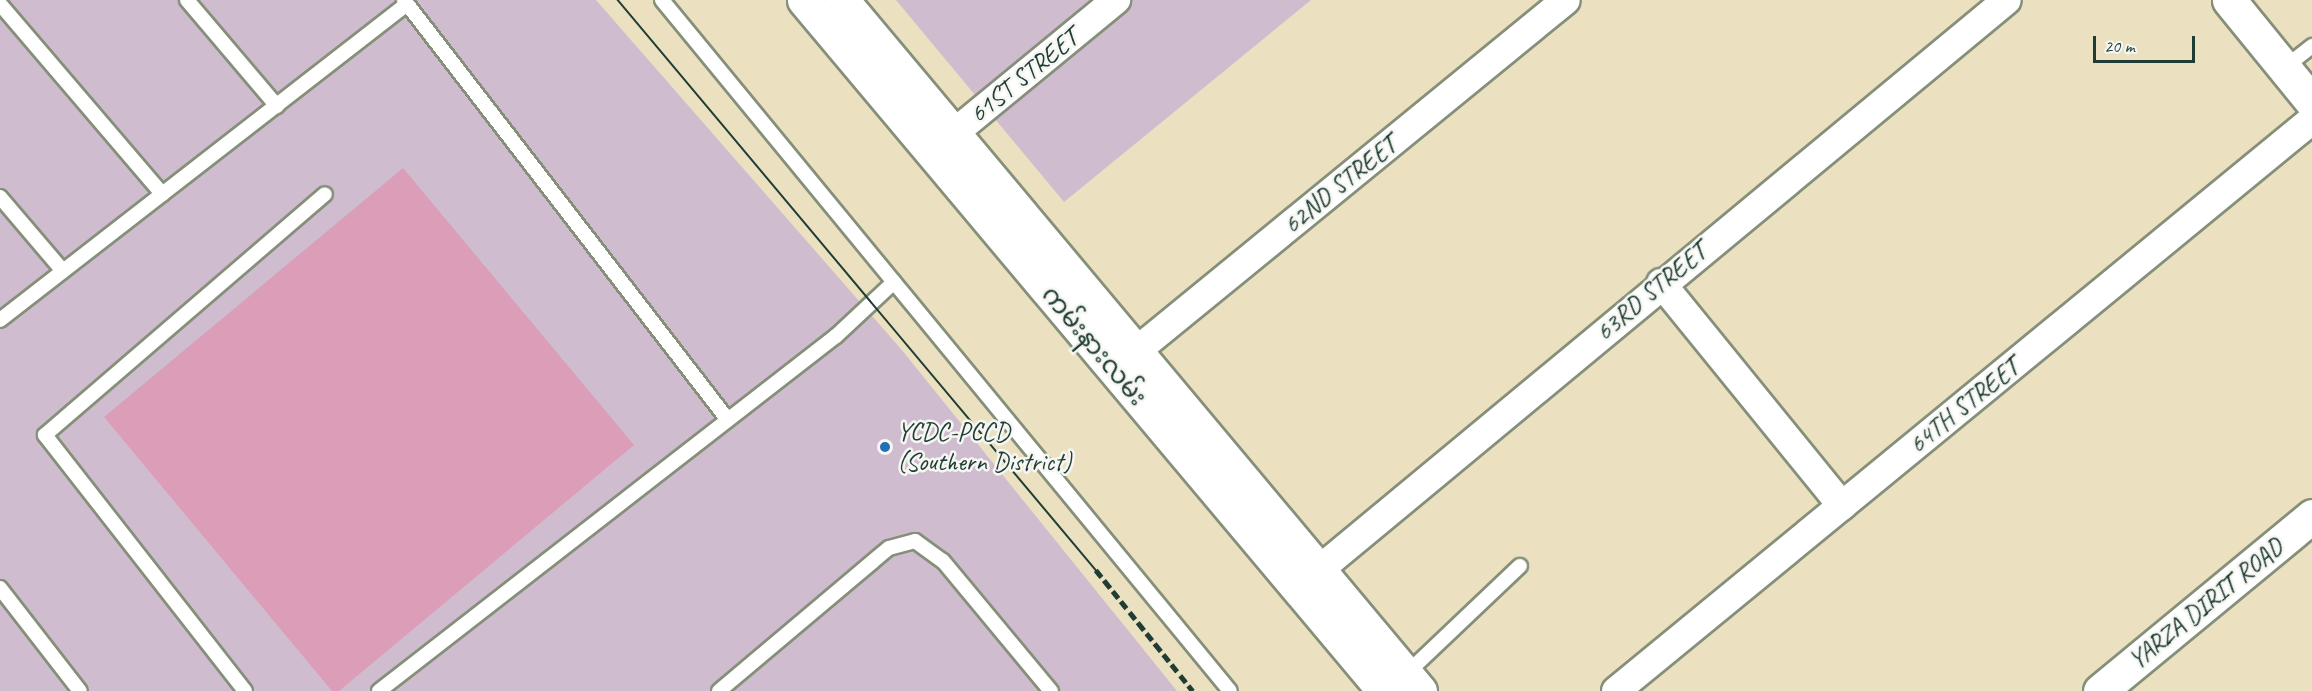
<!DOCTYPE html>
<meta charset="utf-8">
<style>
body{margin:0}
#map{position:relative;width:2312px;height:691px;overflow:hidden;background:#ebe1c0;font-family:Caveat,"Noto Sans Myanmar",sans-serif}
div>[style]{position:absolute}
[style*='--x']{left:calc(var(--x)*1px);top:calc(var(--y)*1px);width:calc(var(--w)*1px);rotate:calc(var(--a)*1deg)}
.industrial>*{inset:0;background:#cfbdcf}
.building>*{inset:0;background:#db9db7}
.roads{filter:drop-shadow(2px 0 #858f7a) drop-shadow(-2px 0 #858f7a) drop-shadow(0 2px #858f7a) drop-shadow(0 -2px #858f7a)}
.service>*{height:14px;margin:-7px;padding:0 7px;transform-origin:7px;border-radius:7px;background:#fff}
.minor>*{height:28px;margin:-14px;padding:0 14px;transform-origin:14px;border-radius:14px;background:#fff}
.secondary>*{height:33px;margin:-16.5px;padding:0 16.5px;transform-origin:16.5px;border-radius:16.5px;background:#fff}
.tram>*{height:1.5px;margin:-0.75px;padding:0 0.75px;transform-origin:0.75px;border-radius:0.75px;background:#1f3d34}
.rail>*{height:4.5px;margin-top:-2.25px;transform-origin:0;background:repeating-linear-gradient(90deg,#1f3d34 0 9px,transparent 0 13.5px)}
.dots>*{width:16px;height:16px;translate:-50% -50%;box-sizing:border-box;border:3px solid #f6f6f2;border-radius:50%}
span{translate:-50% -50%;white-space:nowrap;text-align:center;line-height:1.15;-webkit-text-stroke:5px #f6f6f2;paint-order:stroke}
.street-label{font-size:26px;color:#1f3d34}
.poi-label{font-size:26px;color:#1f3d34}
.left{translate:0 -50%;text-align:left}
.scale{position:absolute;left:2093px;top:36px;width:102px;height:27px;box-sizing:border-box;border:3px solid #1f3d34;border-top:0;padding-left:8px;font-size:18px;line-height:21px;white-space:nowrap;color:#1f3d34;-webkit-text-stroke:4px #f6f6f2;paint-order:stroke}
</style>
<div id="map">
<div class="industrial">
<div style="clip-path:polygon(0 0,596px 0,901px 349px,1177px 691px,0 691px)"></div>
<div style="clip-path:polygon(896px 0,1311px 0,1064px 202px)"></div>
</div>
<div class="building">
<div style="clip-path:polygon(403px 168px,634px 445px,339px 691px,332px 691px,104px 417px)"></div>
</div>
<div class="roads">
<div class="service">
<div style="--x:187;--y:0;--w:139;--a:49.7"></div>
<div style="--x:404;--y:0;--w:530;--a:52.35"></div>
<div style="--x:662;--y:0;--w:894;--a:50.58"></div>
<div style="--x:0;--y:4;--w:250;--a:49.5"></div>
<div style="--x:2284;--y:68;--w:36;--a:-38"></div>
<div style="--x:0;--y:197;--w:97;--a:49.6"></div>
<div style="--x:0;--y:320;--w:515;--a:-37.83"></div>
<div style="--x:0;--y:588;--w:130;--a:52.2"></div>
<div style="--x:1406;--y:674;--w:157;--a:-43.5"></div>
<div style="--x:245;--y:691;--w:325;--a:-128"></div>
<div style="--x:45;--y:435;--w:369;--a:-40.7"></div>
<div style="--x:379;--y:691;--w:579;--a:-37.84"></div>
<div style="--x:836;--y:336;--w:79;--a:-43"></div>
<div style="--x:719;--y:691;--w:222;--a:-40.1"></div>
<div style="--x:889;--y:548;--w:27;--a:-15"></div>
<div style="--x:915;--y:541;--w:34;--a:36"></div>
<div style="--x:943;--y:561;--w:169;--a:50.3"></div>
</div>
<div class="minor">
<div style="--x:937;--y:147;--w:232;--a:-39.4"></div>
<div style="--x:1661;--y:283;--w:287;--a:50.9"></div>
<div style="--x:1118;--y:366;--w:578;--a:-39.25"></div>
<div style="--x:1302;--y:584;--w:915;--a:-39.64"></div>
<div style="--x:1616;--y:691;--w:900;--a:-39.37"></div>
</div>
<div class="secondary">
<div style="--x:804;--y:0;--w:902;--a:49.99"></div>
<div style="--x:842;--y:0;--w:901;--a:50.09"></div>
<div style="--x:2229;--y:0;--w:132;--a:50.9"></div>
<div style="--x:2100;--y:691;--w:275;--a:-39.5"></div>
</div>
</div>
<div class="tram">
<div style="--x:618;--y:0;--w:744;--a:50.02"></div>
</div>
<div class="rail">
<div style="--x:1096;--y:570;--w:155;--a:51.3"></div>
</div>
<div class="dots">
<div style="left:885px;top:447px;background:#1f6fb2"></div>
</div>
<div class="street-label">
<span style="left:1024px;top:76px;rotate:-39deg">61ST STREET</span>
<span style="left:1340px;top:185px;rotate:-39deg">62ND STREET</span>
<span style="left:1651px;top:292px;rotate:-40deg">63RD STREET</span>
<span style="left:1094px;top:346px;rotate:50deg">ကမ်းနားလမ်း</span>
<span style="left:1964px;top:406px;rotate:-39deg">64TH STREET</span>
<span style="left:2206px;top:604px;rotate:-39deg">YARZA DIRIT ROAD</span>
</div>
<div class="poi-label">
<span class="left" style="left:897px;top:447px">YCDC-PCCD<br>(Southern District)</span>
</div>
<div class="scale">20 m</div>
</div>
